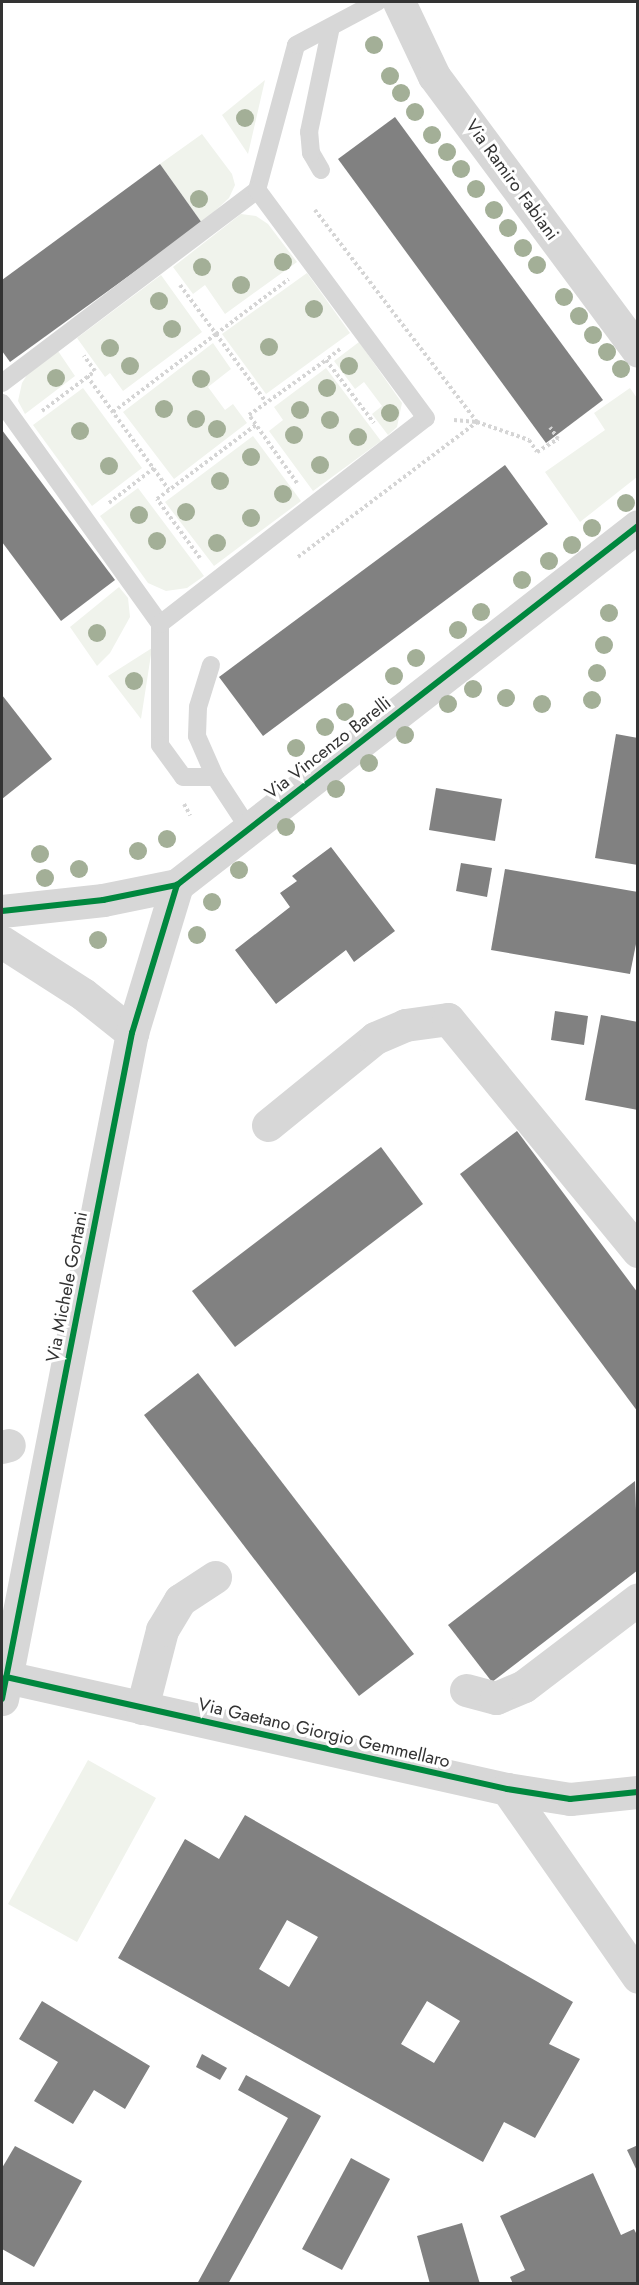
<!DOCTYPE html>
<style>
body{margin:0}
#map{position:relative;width:639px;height:2285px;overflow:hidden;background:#fff;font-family:Jost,sans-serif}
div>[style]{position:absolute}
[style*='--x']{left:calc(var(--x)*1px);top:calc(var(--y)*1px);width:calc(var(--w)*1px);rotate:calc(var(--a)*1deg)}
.green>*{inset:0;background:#f0f3ec}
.building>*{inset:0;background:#818181}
.path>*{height:4px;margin-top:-2px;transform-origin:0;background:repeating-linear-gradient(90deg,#d5d5d5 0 3px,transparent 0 6px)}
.service>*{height:18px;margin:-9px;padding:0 9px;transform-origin:9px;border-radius:9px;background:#d7d7d7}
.minor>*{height:33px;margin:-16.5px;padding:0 16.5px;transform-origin:16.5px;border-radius:16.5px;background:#d7d7d7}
.cycleway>*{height:6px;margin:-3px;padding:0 3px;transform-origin:3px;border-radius:3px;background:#00873e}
.trees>*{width:18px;height:18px;margin:-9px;border-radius:50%;background:#a3af97}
span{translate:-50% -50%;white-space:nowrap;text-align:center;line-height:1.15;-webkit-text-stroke:6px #fff;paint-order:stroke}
.street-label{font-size:18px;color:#333}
.frame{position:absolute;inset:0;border:3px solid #333;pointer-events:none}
</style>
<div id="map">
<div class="green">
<div style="clip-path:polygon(265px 80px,248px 154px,222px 115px)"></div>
<div style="clip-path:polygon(202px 134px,232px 174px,235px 185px,229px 198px,202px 223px,160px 164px)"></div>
<div style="clip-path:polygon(241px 214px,256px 216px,268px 224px,297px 262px,225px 314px,205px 285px,193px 294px,173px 267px)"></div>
<div style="clip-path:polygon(307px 273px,350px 333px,266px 394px,222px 334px)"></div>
<div style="clip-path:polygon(161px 275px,202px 332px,123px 391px,110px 373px,105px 377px,77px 338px)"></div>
<div style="clip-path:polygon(359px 342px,402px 403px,397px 427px,388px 435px,372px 414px,382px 406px,364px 382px,355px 389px,334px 361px)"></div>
<div style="clip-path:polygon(213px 343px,231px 369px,208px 387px,225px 410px,233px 404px,247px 423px,174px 479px,123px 412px)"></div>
<div style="clip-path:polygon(58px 351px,75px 376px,25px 414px,18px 401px,22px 383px,27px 375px)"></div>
<div style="clip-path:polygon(326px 368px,381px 441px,313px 491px,269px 431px,283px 420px,274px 407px)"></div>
<div style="clip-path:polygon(83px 388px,142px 468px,92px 506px,33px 425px)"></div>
<div style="clip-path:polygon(630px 388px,637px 398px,637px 477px,580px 522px,545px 472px,605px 430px,594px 413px)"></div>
<div style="clip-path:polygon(253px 436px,301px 501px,214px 566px,165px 502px)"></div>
<div style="clip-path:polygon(138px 488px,204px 576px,187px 588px,166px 591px,148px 583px,100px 516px)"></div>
<div style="clip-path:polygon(119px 587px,128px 598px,130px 617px,110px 653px,97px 666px,70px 627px)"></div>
<div style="clip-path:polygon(152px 648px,141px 719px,108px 676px)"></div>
<div style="clip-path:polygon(88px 1760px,156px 1798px,77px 1942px,8px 1904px)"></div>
</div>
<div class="building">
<div style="clip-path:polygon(395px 117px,603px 400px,546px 443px,338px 159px)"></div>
<div style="clip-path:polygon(160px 164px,202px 223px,10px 362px,2px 351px,2px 280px)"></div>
<div style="clip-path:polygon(2px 430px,115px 580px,61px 621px,2px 542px)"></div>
<div style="clip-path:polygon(505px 465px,548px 524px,263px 736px,219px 677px)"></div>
<div style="clip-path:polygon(2px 695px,52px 759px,2px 799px)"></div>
<div style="clip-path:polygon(616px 734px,638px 738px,638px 865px,595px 858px)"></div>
<div style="clip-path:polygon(436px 788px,502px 799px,495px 841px,429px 830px)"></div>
<div style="clip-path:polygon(331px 847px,395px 931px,354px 962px,346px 950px,276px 1004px,235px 950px,290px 907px,280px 893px,297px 881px,292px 876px)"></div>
<div style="clip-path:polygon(461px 863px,492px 868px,487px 897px,456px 891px)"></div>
<div style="clip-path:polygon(505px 869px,638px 892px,638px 934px,630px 974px,491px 950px)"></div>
<div style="clip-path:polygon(555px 1011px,588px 1016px,584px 1045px,551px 1040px)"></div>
<div style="clip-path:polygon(601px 1015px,638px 1022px,638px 1110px,585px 1100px)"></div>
<div style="clip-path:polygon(517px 1131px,638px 1293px,638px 1412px,460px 1174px)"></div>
<div style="clip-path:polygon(381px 1147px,423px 1204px,235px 1347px,192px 1291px)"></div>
<div style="clip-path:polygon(198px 1373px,414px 1654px,359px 1696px,144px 1415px)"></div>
<div style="clip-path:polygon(635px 1481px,638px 1570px,492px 1682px,448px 1625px)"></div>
<div style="clip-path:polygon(evenodd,245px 1815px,573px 2002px,549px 2044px,580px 2059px,535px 2138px,504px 2122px,483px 2162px,118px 1958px,185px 1839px,219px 1859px,245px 1815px,287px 1920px,318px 1937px,289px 1987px,259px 1969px,287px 1920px,245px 1815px,427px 2001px,460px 2021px,434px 2063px,401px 2044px,427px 2001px)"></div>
<div style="clip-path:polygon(42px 2001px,150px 2066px,125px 2109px,94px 2090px,73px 2124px,34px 2101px,58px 2062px,19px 2039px)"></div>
<div style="clip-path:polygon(202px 2054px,227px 2068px,220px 2080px,196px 2067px)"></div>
<div style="clip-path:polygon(246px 2075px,321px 2116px,228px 2284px,197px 2284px,288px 2118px,238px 2090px)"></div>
<div style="clip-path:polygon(638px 2145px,638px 2173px,627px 2150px)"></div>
<div style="clip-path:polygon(15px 2146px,82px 2181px,34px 2267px,2px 2249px,2px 2168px)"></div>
<div style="clip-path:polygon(351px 2158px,390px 2179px,342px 2270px,302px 2249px)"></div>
<div style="clip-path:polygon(593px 2173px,621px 2235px,634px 2229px,638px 2237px,638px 2284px,513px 2284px,510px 2277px,525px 2270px,500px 2216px)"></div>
<div style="clip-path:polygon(462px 2223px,480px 2284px,430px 2284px,417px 2236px)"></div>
</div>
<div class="path">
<div style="--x:180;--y:285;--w:61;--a:53.7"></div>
<div style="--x:216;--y:334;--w:91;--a:-37"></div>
<div style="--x:340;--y:349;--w:18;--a:142"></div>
<div style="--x:326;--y:360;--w:79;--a:52.7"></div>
<div style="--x:87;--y:376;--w:140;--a:54.3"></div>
<div style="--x:42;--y:411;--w:66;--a:-37"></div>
<div style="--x:95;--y:371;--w:19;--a:-126"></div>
<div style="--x:113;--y:412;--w:129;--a:-37.1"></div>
<div style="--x:216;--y:334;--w:84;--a:53.7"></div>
<div style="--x:454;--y:420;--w:23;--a:5"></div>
<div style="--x:477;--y:422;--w:55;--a:19.1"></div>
<div style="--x:529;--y:440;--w:14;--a:56"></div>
<div style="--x:537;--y:452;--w:25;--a:-32"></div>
<div style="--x:558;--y:439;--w:14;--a:-124"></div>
<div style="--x:297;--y:483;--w:83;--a:-125.2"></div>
<div style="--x:249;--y:415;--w:95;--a:-35.5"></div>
<div style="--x:109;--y:503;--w:57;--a:-37.9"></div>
<div style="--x:298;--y:557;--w:224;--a:-37"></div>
<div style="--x:477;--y:422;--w:267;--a:-127.4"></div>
<div style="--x:200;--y:558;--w:73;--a:-126.1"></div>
<div style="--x:157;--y:499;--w:124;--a:-36.8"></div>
<div style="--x:184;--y:804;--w:13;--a:61"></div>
</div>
<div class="service">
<div style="--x:321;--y:170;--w:20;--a:-120"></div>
<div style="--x:311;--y:153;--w:21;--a:-95"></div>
<div style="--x:309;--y:132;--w:107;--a:-78.2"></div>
<div style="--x:2;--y:383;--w:320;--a:-37.1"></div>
<div style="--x:257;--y:190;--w:150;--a:-74.9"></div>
<div style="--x:296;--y:45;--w:92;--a:-28"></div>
<div style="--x:2;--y:403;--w:272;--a:54.4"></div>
<div style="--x:160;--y:624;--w:121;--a:90"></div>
<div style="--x:160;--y:745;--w:39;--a:54"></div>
<div style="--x:183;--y:777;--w:32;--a:0"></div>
<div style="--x:215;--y:777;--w:62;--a:56.8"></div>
<div style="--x:160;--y:624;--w:336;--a:-37.8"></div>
<div style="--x:426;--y:418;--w:284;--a:-126.5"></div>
<div style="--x:211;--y:665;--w:44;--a:107.2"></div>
<div style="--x:198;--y:707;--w:29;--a:92"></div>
<div style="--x:197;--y:736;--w:45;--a:66.3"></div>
</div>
<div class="minor">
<div style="--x:399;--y:2;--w:82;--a:64.7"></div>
<div style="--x:434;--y:76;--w:342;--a:53.4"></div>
<div style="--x:2;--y:911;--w:102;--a:-6.2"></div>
<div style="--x:103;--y:900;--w:76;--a:-11.5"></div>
<div style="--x:177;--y:885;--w:584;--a:-37.91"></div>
<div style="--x:2;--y:942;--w:96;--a:32.7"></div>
<div style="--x:83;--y:994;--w:63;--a:38.5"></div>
<div style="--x:268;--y:1125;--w:138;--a:-39.1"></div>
<div style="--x:375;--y:1038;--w:33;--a:-23"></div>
<div style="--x:405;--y:1025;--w:43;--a:-7.9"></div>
<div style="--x:448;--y:1019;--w:300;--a:50.7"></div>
<div style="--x:2;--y:1447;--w:7;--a:-16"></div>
<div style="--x:6;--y:1677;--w:513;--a:12.6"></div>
<div style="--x:507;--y:1789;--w:64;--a:9"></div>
<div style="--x:570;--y:1799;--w:68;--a:-5.9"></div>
<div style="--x:466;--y:1690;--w:31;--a:15"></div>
<div style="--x:496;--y:1698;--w:30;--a:-23"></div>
<div style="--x:524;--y:1686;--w:143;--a:-37.3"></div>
<div style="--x:2;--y:1699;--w:679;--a:-78.96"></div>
<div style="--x:132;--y:1033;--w:155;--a:-73.1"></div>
<div style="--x:142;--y:1708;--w:81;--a:-75.6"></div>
<div style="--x:162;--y:1630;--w:35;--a:-59"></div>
<div style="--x:180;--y:1600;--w:42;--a:-33.3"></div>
<div style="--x:507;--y:1789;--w:229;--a:55.1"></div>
</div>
<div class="cycleway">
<div style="--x:2;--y:911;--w:102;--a:-6.2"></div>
<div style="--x:103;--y:900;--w:76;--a:-11.5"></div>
<div style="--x:177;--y:885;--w:584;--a:-37.91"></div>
<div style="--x:6;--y:1677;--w:513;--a:12.6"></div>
<div style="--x:507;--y:1789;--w:64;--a:9"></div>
<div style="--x:570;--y:1799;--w:68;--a:-5.9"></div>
<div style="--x:2;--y:1699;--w:679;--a:-78.96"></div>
<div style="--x:132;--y:1033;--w:155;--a:-73.1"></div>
</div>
<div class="trees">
<div style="left:374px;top:45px"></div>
<div style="left:390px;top:76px"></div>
<div style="left:401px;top:93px"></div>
<div style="left:415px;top:112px"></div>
<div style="left:245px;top:118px"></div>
<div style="left:432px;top:135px"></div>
<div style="left:447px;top:152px"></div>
<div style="left:461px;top:169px"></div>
<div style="left:476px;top:189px"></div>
<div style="left:199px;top:199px"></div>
<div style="left:494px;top:210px"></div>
<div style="left:508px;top:228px"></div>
<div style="left:523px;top:248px"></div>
<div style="left:283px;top:262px"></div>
<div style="left:537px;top:265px"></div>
<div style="left:202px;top:267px"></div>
<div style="left:241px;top:285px"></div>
<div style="left:564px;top:297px"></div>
<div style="left:159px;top:301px"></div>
<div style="left:314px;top:309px"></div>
<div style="left:579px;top:316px"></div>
<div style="left:172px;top:329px"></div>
<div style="left:593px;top:335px"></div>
<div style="left:269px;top:347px"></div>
<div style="left:110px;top:348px"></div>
<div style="left:607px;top:352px"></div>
<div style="left:130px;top:366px"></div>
<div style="left:349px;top:366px"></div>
<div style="left:621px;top:369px"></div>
<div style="left:56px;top:378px"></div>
<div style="left:201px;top:379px"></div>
<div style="left:327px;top:388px"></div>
<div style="left:164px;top:409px"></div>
<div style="left:300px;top:410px"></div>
<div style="left:390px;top:413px"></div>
<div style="left:196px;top:419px"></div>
<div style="left:330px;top:420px"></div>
<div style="left:217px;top:429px"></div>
<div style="left:80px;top:431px"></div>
<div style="left:294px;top:435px"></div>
<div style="left:358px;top:437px"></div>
<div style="left:251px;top:457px"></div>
<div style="left:320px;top:465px"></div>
<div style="left:109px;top:466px"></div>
<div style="left:220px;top:481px"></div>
<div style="left:283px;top:494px"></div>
<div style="left:626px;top:503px"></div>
<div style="left:186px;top:512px"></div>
<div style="left:139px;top:515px"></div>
<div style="left:251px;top:518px"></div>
<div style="left:592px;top:528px"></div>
<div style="left:157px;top:541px"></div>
<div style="left:217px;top:543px"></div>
<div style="left:572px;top:545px"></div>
<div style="left:549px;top:561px"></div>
<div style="left:522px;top:580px"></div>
<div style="left:481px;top:612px"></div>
<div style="left:609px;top:613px"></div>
<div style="left:458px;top:630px"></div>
<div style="left:97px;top:633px"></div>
<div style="left:604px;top:645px"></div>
<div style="left:416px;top:658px"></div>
<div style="left:597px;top:673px"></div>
<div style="left:394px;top:676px"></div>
<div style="left:134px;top:681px"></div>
<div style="left:473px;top:689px"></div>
<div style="left:506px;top:698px"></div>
<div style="left:592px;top:700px"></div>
<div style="left:448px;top:704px"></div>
<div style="left:542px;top:704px"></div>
<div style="left:345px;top:712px"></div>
<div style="left:325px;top:727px"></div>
<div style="left:405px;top:735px"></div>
<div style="left:296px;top:748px"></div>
<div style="left:369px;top:763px"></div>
<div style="left:336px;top:789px"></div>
<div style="left:286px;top:827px"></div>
<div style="left:167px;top:839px"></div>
<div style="left:138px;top:851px"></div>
<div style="left:40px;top:854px"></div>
<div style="left:79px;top:869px"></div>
<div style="left:239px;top:870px"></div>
<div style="left:45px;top:878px"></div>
<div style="left:212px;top:902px"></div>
<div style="left:197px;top:935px"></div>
<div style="left:98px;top:940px"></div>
</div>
<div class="street-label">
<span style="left:512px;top:180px;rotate:54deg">Via Ramiro Fabiani</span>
<span style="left:328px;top:748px;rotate:-38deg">Via Vincenzo Barelli</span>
<span style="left:67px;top:1287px;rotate:-79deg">Via Michele Gortani</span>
<span style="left:324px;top:1733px;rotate:13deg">Via Gaetano Giorgio Gemmellaro</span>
</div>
<div class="frame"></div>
</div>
